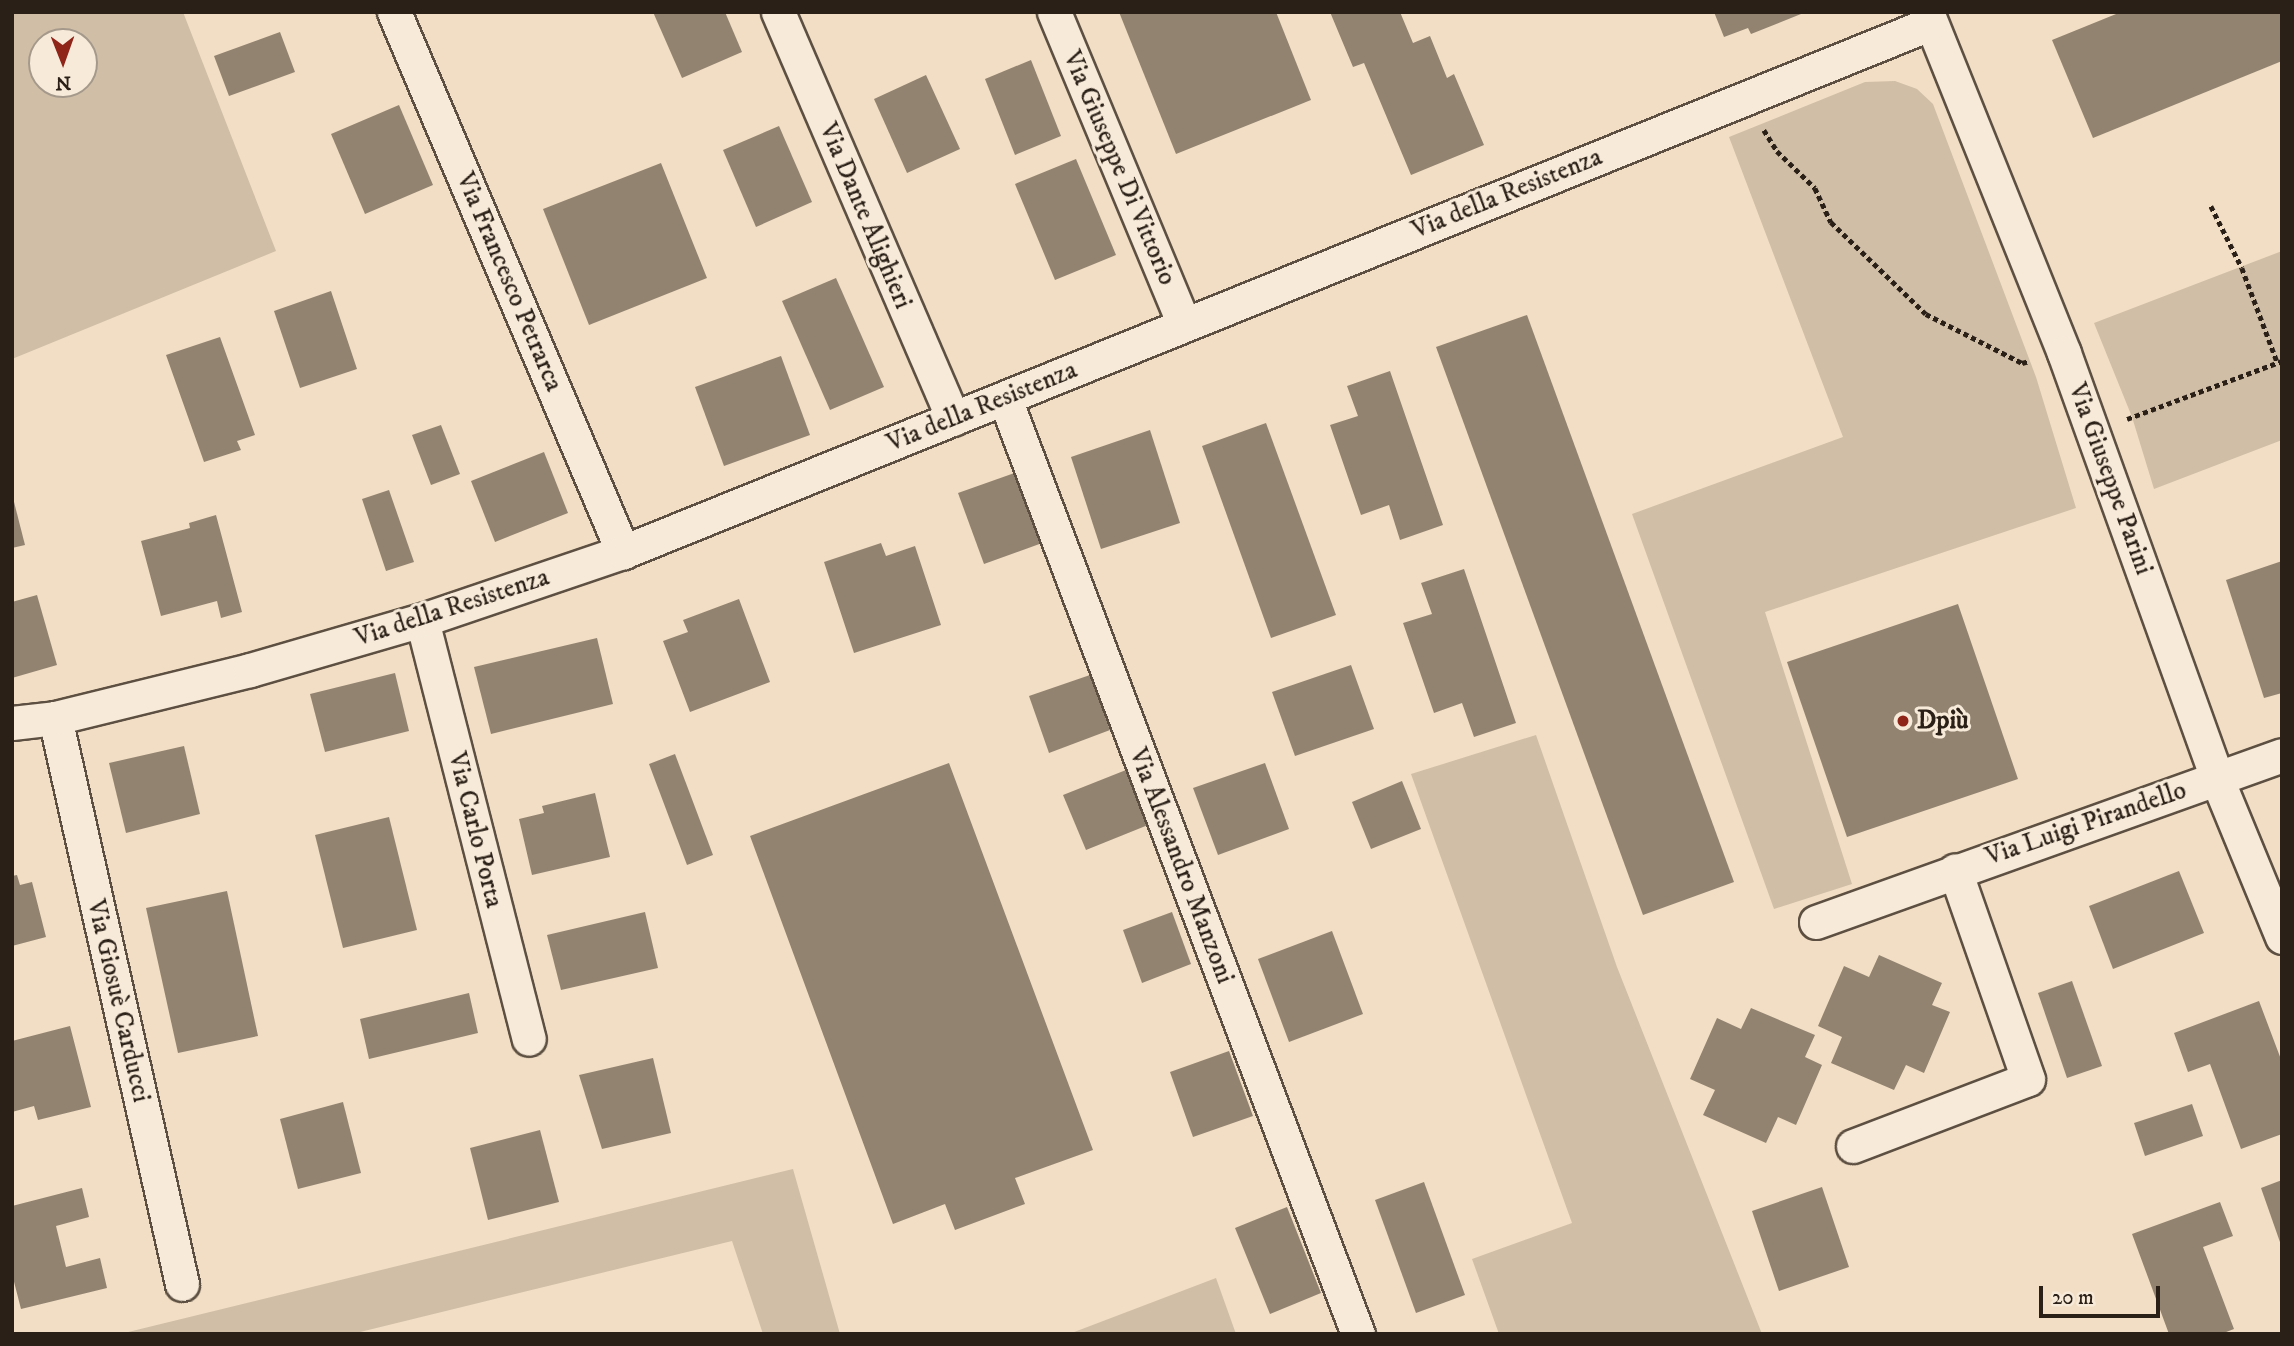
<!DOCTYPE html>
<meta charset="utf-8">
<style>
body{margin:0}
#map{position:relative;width:2294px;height:1346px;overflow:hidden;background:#f2dec4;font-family:"IM FELL DW Pica",serif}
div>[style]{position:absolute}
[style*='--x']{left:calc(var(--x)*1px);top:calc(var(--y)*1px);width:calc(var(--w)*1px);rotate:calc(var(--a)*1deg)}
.green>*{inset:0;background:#d0bea7}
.building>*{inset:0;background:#928371}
.path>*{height:4.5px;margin-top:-2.25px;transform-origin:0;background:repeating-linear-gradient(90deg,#2b2017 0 5px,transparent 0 8.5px)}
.roads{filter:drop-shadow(2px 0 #5d5042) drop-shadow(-2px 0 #5d5042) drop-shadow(0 2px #5d5042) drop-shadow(0 -2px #5d5042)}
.street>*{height:33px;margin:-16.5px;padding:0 16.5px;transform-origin:16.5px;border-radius:16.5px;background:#f7ead9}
.dots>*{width:19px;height:19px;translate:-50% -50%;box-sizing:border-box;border:4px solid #f7ead9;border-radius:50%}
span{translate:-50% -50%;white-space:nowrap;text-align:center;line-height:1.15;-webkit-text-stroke:6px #f7ead9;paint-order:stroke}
.street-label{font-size:26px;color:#2b2017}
.poi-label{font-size:26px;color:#2b2017;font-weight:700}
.left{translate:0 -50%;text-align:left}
.frame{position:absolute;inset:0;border:14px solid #2b2017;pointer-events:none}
.north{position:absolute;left:28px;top:28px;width:70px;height:70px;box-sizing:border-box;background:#f7ead9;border:2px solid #a5998b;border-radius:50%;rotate:179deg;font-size:19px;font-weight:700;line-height:28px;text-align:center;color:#2b2017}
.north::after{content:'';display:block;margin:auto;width:24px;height:32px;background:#8f2418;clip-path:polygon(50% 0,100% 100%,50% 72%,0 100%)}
.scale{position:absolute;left:2039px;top:1286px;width:121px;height:32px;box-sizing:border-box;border:4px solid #2b2017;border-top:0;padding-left:9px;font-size:21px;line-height:24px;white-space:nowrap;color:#2b2017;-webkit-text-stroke:5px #f7ead9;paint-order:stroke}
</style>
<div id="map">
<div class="green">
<div style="clip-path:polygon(evenodd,12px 12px,183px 12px,276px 251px,12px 359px,12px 12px,84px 42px,84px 84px,42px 84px,42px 42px,84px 42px)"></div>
<div style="clip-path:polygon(1895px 81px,1917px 89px,1933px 104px,2036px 377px,2076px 508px,1765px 612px,1852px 884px,1774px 909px,1632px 514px,1843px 437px,1729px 137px,1865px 82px)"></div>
<div style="clip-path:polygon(2282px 251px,2282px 440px,2154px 489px,2132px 417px,2094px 323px)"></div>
<div style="clip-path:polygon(1536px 735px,1617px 967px,1762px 1334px,1499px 1334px,1472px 1259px,1572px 1223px,1411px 774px)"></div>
<div style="clip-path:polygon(793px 1169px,840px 1334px,763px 1334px,732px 1241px,352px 1334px,120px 1334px)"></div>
<div style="clip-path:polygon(1216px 1278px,1236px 1334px,1069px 1334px)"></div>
</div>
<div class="building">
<div style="clip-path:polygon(653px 12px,725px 12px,742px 52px,682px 78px)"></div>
<div style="clip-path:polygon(1119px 12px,1276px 12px,1311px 100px,1176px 154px)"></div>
<div style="clip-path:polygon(1330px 12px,1400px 12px,1413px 43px,1430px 36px,1447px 78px,1454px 74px,1484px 145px,1411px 175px,1364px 63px,1353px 67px)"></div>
<div style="clip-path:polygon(1714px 12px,1806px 12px,1751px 34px,1748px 28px,1724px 37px)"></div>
<div style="clip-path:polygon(2121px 12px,2282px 12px,2282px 61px,2093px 138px,2052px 40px)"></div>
<div style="clip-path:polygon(280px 32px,295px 72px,229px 96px,214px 56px)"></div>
<div style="clip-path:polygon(1031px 60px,1061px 136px,1015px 155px,985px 79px)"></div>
<div style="clip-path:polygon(926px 75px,960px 149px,907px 173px,874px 99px)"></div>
<div style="clip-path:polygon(399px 105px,433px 185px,365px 214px,331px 134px)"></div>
<div style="clip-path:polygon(779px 126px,812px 202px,756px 227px,723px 150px)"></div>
<div style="clip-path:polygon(1076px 159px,1116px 255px,1055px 280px,1015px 184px)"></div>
<div style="clip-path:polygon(661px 163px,707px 278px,589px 325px,543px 209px)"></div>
<div style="clip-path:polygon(836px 278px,884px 387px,830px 410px,782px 301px)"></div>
<div style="clip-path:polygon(331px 291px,357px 369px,300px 388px,274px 311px)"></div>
<div style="clip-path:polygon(1527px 315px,1734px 882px,1643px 915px,1436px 347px)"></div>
<div style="clip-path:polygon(220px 337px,255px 435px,237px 441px,241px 450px,204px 462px,166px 355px)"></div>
<div style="clip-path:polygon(781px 356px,810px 435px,724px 466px,695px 387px)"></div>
<div style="clip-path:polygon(1390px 371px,1443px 525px,1400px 540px,1389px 505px,1361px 515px,1330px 425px,1358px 416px,1347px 386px)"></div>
<div style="clip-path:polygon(1266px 423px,1336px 615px,1271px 638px,1202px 446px)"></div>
<div style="clip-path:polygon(441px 425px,460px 474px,431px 485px,412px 435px)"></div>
<div style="clip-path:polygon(1150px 430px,1180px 523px,1101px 549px,1071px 457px)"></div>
<div style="clip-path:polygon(544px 452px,568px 513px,495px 542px,471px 481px)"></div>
<div style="clip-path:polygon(1020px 471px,1045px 542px,984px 564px,958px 493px)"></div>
<div style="clip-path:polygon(389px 490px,414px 562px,386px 571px,362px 499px)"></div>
<div style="clip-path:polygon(12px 494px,25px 545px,12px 548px)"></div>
<div style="clip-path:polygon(216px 515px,242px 612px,221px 618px,217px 601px,161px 616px,141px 541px,190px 528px,189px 523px)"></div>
<div style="clip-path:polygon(881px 543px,886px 556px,915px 546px,941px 625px,854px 653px,824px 562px)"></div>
<div style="clip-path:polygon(2282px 561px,2282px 693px,2264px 698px,2226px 580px)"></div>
<div style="clip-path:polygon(1464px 569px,1516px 723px,1474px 737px,1462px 703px,1434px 713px,1403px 623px,1432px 614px,1421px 583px)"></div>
<div style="clip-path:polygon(37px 595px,57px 665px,12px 678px,12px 602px)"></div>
<div style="clip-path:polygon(739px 599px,770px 682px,690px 712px,663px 641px,688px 632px,683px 620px)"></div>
<div style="clip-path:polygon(1958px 604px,2018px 779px,1847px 837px,1787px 662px)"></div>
<div style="clip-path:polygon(597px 638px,613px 704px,491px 734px,474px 667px)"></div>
<div style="clip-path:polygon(1351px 665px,1374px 729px,1295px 756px,1272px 692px)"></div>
<div style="clip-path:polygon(395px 673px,409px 731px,325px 752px,310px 694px)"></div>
<div style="clip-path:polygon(1090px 675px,1110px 730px,1049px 753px,1029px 696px)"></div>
<div style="clip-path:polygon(184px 746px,200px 814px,126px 833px,109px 763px)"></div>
<div style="clip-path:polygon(675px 754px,713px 855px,687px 865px,649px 764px)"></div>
<div style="clip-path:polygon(949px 763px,1093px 1150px,1015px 1178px,1025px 1204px,955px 1230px,945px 1204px,893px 1224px,750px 836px)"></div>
<div style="clip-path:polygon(1265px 763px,1289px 829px,1218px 855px,1193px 788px)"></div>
<div style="clip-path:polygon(1126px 770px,1148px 825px,1086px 850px,1063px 795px)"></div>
<div style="clip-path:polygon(1402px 781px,1421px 829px,1371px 849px,1352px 802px)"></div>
<div style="clip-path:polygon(595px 793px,610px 857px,532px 875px,519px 819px,544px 813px,542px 806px)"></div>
<div style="clip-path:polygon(389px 817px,417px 930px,343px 948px,315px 835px)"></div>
<div style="clip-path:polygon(2179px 871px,2204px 933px,2113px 969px,2089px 906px)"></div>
<div style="clip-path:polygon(17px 875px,20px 885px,32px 882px,46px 937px,12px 946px,12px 876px)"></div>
<div style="clip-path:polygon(227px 891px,258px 1036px,178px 1053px,146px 908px)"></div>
<div style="clip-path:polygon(645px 912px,658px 968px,561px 990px,547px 935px)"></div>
<div style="clip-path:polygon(1172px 912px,1191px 964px,1142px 983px,1123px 930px)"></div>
<div style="clip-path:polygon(1332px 931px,1363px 1014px,1289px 1042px,1258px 959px)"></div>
<div style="clip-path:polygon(1879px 955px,1942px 983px,1932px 1005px,1950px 1012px,1924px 1073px,1906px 1065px,1894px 1090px,1831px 1063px,1842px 1037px,1818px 1026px,1844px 966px,1869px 977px)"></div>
<div style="clip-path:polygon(2072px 981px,2102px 1066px,2067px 1078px,2038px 993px)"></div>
<div style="clip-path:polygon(469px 993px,478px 1033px,369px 1059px,360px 1019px)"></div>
<div style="clip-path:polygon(2259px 1001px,2282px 1062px,2282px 1134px,2241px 1149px,2210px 1064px,2188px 1072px,2174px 1033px)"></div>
<div style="clip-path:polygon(1751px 1008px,1815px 1035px,1805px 1057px,1822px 1065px,1796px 1125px,1778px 1117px,1766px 1143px,1703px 1115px,1715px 1090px,1690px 1079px,1717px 1018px,1741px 1029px)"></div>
<div style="clip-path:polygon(70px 1026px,91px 1107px,38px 1120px,34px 1106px,12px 1112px,12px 1041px)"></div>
<div style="clip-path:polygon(1229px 1051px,1253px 1116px,1193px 1137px,1170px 1072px)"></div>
<div style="clip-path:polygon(653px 1058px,671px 1133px,602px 1149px,579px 1075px)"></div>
<div style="clip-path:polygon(343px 1102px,361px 1173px,298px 1189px,280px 1119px)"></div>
<div style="clip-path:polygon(2192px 1104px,2203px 1136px,2145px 1156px,2134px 1123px)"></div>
<div style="clip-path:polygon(540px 1130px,559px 1202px,488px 1220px,470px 1148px)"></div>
<div style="clip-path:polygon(2282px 1180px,2282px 1245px,2281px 1245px,2261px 1188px)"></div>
<div style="clip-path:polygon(1424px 1182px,1465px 1295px,1416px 1313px,1375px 1200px)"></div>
<div style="clip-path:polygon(1822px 1187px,1849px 1267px,1779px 1291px,1752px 1211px)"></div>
<div style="clip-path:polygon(82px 1188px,89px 1217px,56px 1226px,66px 1267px,100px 1258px,107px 1288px,21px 1309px,12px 1274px,12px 1206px)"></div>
<div style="clip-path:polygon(2220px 1202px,2233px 1236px,2203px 1247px,2234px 1329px,2221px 1334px,2169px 1334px,2132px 1234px)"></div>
<div style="clip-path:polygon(1287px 1207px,1321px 1293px,1270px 1314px,1235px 1228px)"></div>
</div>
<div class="path">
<div style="--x:1764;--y:130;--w:25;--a:58"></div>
<div style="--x:1777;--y:151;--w:53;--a:44.2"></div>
<div style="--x:1815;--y:188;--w:38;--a:65"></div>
<div style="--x:1831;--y:222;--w:132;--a:44.1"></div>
<div style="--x:1926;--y:314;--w:108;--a:27"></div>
<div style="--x:2022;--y:363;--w:7;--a:-16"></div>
<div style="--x:2211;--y:206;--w:69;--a:63.4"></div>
<div style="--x:2242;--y:268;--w:99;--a:69.4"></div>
<div style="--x:2127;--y:419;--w:165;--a:-20.5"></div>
</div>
<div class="roads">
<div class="street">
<div style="--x:394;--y:12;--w:587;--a:67.02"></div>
<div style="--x:778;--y:12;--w:443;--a:66.7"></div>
<div style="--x:1054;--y:12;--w:338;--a:67.4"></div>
<div style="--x:1927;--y:12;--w:367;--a:68.1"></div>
<div style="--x:2064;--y:353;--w:453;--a:70.2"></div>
<div style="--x:2217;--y:779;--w:171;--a:67.6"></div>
<div style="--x:1005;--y:399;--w:999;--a:69.32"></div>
<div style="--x:422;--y:620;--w:432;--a:75.7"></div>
<div style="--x:55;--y:718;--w:580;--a:77.35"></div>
<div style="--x:12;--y:723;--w:43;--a:-6.6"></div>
<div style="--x:55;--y:718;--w:201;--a:-13.8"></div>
<div style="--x:250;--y:670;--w:179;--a:-16.2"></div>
<div style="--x:422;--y:620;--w:212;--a:-18.7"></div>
<div style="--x:623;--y:552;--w:1409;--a:-22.01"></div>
<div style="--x:1816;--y:922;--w:495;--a:-19.7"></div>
<div style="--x:1853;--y:1146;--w:187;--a:-20.9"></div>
<div style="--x:2028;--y:1079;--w:221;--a:-109.3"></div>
</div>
</div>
<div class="dots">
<div style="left:1903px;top:721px;background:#8f2418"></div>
</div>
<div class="street-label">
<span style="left:1119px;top:168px;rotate:67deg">Via Giuseppe Di Vittorio</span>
<span style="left:1507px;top:194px;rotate:-22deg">Via della Resistenza</span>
<span style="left:865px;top:216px;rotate:67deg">Via Dante Alighieri</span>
<span style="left:509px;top:282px;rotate:67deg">Via Francesco Petrarca</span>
<span style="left:982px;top:407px;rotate:-22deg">Via della Resistenza</span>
<span style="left:2110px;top:479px;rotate:70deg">Via Giuseppe Parini</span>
<span style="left:452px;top:608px;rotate:-18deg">Via della Resistenza</span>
<span style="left:2086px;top:824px;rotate:-19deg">Via Luigi Pirandello</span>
<span style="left:475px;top:830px;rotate:76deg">Via Carlo Porta</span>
<span style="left:1181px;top:866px;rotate:69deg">Via Alessandro Manzoni</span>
<span style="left:118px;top:1001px;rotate:77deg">Via Giosuè Carducci</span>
</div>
<div class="poi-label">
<span class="left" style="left:1917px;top:721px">Dpiù</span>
</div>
<div class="frame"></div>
<div class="north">N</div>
<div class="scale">20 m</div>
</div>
